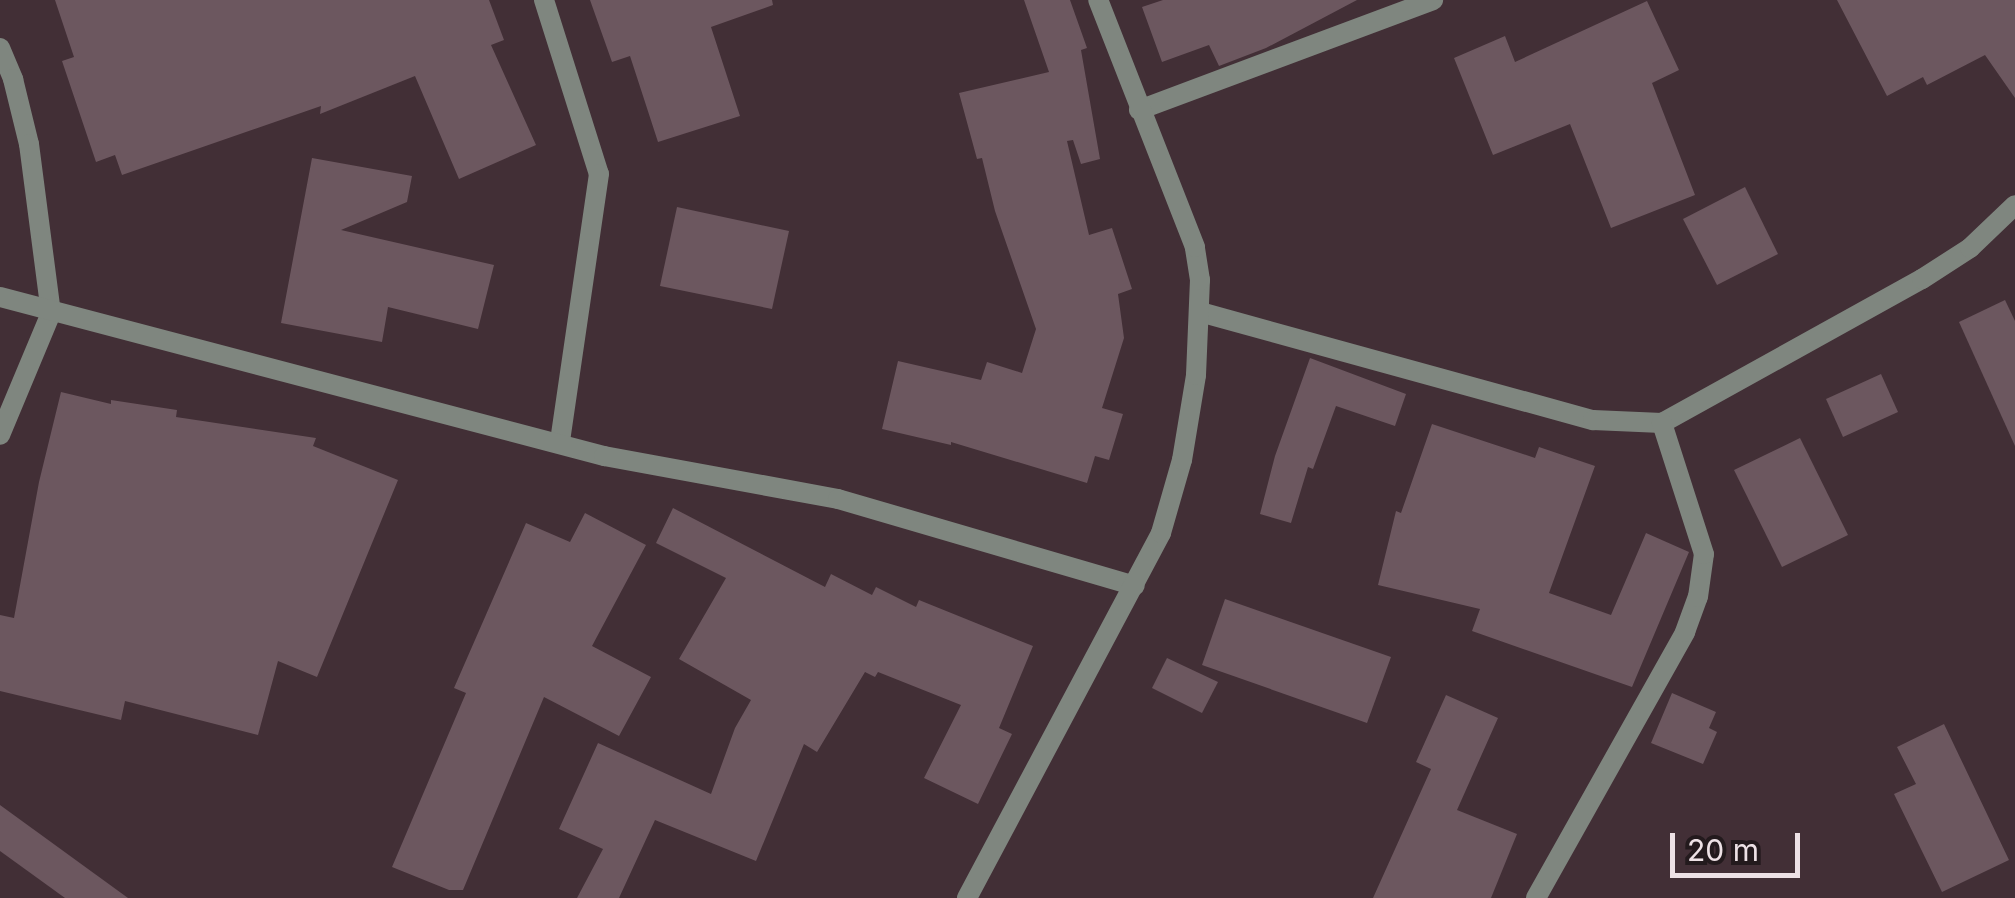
<!DOCTYPE html>
<style>
body{margin:0}
#map{position:relative;width:2015px;height:898px;overflow:hidden;background:#422f36;font-family:Inter,sans-serif}
div>[style]{position:absolute}
[style*='--x']{left:calc(var(--x)*1px);top:calc(var(--y)*1px);width:calc(var(--w)*1px);rotate:calc(var(--a)*1deg)}
.building>*{inset:0;background:#6c575f}
.street>*{height:20px;margin:-10px;padding:0 10px;transform-origin:10px;border-radius:10px;background:#7f867f}
span{translate:-50% -50%;white-space:nowrap;text-align:center;line-height:1.15;-webkit-text-stroke:8px #231a1d;paint-order:stroke}
.scale{position:absolute;left:1670px;top:833px;width:130px;height:45px;box-sizing:border-box;border:5px solid #ede1e5;border-top:0;padding-left:12px;font-size:30px;line-height:35px;white-space:nowrap;color:#ede1e5;-webkit-text-stroke:8px #231a1d;paint-order:stroke}
</style>
<div id="map">
<div class="building">
<div style="clip-path:polygon(55px 0,489px 0,504px 40px,491px 45px,536px 145px,459px 179px,415px 76px,320px 114px,321px 106px,122px 175px,115px 155px,96px 162px,62px 61px,74px 57px)"></div>
<div style="clip-path:polygon(590px 0,772px 0,773px 5px,711px 27px,740px 116px,658px 142px,630px 56px,612px 62px)"></div>
<div style="clip-path:polygon(1024px 0,1070px 0,1087px 48px,1081px 50px,1100px 159px,1081px 164px,1073px 140px,1067px 141px,1089px 235px,1112px 228px,1132px 289px,1118px 294px,1124px 338px,1102px 408px,1123px 414px,1109px 460px,1095px 456px,1087px 483px,951px 442px,951px 445px,882px 429px,898px 361px,981px 380px,987px 362px,1022px 373px,1036px 329px,995px 211px,982px 158px,977px 159px,959px 93px,1049px 72px)"></div>
<div style="clip-path:polygon(1163px 0,1357px 0,1266px 48px,1219px 66px,1209px 45px,1162px 62px,1142px 7px)"></div>
<div style="clip-path:polygon(1837px 0,2015px 0,2015px 98px,1985px 55px,1927px 85px,1923px 77px,1887px 96px)"></div>
<div style="clip-path:polygon(1647px 1px,1679px 70px,1652px 83px,1695px 195px,1611px 228px,1570px 124px,1493px 155px,1454px 58px,1505px 36px,1515px 62px)"></div>
<div style="clip-path:polygon(312px 158px,412px 176px,407px 202px,341px 230px,494px 265px,478px 329px,388px 307px,382px 342px,281px 323px)"></div>
<div style="clip-path:polygon(1745px 187px,1778px 254px,1717px 285px,1683px 219px)"></div>
<div style="clip-path:polygon(677px 207px,789px 231px,772px 309px,660px 286px)"></div>
<div style="clip-path:polygon(2005px 300px,2015px 321px,2015px 446px,1959px 322px)"></div>
<div style="clip-path:polygon(1310px 358px,1406px 394px,1395px 426px,1336px 406px,1313px 469px,1308px 467px,1291px 523px,1260px 514px,1275px 456px)"></div>
<div style="clip-path:polygon(1881px 374px,1898px 412px,1843px 437px,1826px 399px)"></div>
<div style="clip-path:polygon(61px 392px,111px 404px,111px 400px,177px 410px,176px 417px,316px 438px,313px 446px,398px 480px,317px 677px,278px 661px,258px 735px,125px 701px,121px 720px,0 691px,0 615px,14px 618px,39px 482px)"></div>
<div style="clip-path:polygon(1432px 424px,1535px 458px,1539px 447px,1595px 466px,1549px 593px,1611px 615px,1646px 533px,1689px 552px,1632px 687px,1472px 631px,1480px 609px,1378px 585px,1396px 511px,1401px 513px)"></div>
<div style="clip-path:polygon(1800px 438px,1848px 535px,1782px 567px,1734px 470px)"></div>
<div style="clip-path:polygon(673px 508px,825px 587px,831px 574px,872px 595px,876px 587px,916px 607px,919px 600px,1033px 646px,999px 728px,1012px 734px,978px 804px,924px 778px,961px 705px,878px 672px,875px 677px,865px 672px,817px 752px,804px 744px,756px 861px,655px 820px,619px 898px,577px 898px,603px 849px,559px 829px,598px 743px,711px 794px,735px 728px,751px 700px,679px 659px,726px 578px,656px 543px)"></div>
<div style="clip-path:polygon(585px 513px,646px 545px,592px 646px,651px 677px,619px 736px,544px 697px,463px 890px,449px 890px,392px 867px,466px 693px,454px 688px,526px 523px,570px 542px)"></div>
<div style="clip-path:polygon(1225px 599px,1391px 657px,1367px 723px,1202px 665px)"></div>
<div style="clip-path:polygon(1167px 658px,1218px 682px,1202px 713px,1152px 688px)"></div>
<div style="clip-path:polygon(1672px 693px,1716px 712px,1709px 728px,1717px 732px,1703px 764px,1651px 743px)"></div>
<div style="clip-path:polygon(1446px 695px,1498px 718px,1457px 810px,1517px 834px,1491px 898px,1373px 898px,1431px 769px,1416px 762px)"></div>
<div style="clip-path:polygon(1944px 724px,2009px 860px,1942px 892px,1894px 794px,1916px 784px,1897px 747px)"></div>
<div style="clip-path:polygon(0 805px,128px 898px,65px 898px,0 851px)"></div>
</div>
<div class="street">
<div style="--x:544;--y:0;--w:182;--a:72.5"></div>
<div style="--x:599;--y:174;--w:271;--a:98.3"></div>
<div style="--x:0;--y:48;--w:34;--a:67"></div>
<div style="--x:13;--y:79;--w:67;--a:76.2"></div>
<div style="--x:29;--y:144;--w:170;--a:82.6"></div>
<div style="--x:51;--y:313;--w:132;--a:112.7"></div>
<div style="--x:1139;--y:110;--w:314;--a:-20.5"></div>
<div style="--x:0;--y:297;--w:625;--a:14.75"></div>
<div style="--x:604;--y:456;--w:238;--a:10.4"></div>
<div style="--x:838;--y:499;--w:309;--a:16.3"></div>
<div style="--x:1200;--y:312;--w:408;--a:15.4"></div>
<div style="--x:1593;--y:420;--w:69;--a:2.5"></div>
<div style="--x:1662;--y:423;--w:297;--a:-29"></div>
<div style="--x:1922;--y:279;--w:57;--a:-32.9"></div>
<div style="--x:1970;--y:248;--w:62;--a:-43.7"></div>
<div style="--x:967;--y:898;--w:413;--a:-62"></div>
<div style="--x:1161;--y:533;--w:76;--a:-74"></div>
<div style="--x:1182;--y:460;--w:86;--a:-80.6"></div>
<div style="--x:1196;--y:375;--w:95;--a:-87.6"></div>
<div style="--x:1200;--y:280;--w:33;--a:-99"></div>
<div style="--x:1195;--y:247;--w:265;--a:-111.4"></div>
<div style="--x:1536;--y:898;--w:305;--a:-60.7"></div>
<div style="--x:1685;--y:632;--w:37;--a:-70"></div>
<div style="--x:1698;--y:597;--w:43;--a:-82.1"></div>
<div style="--x:1704;--y:554;--w:138;--a:-107.8"></div>
</div>
<div class="scale">20 m</div>
</div>
